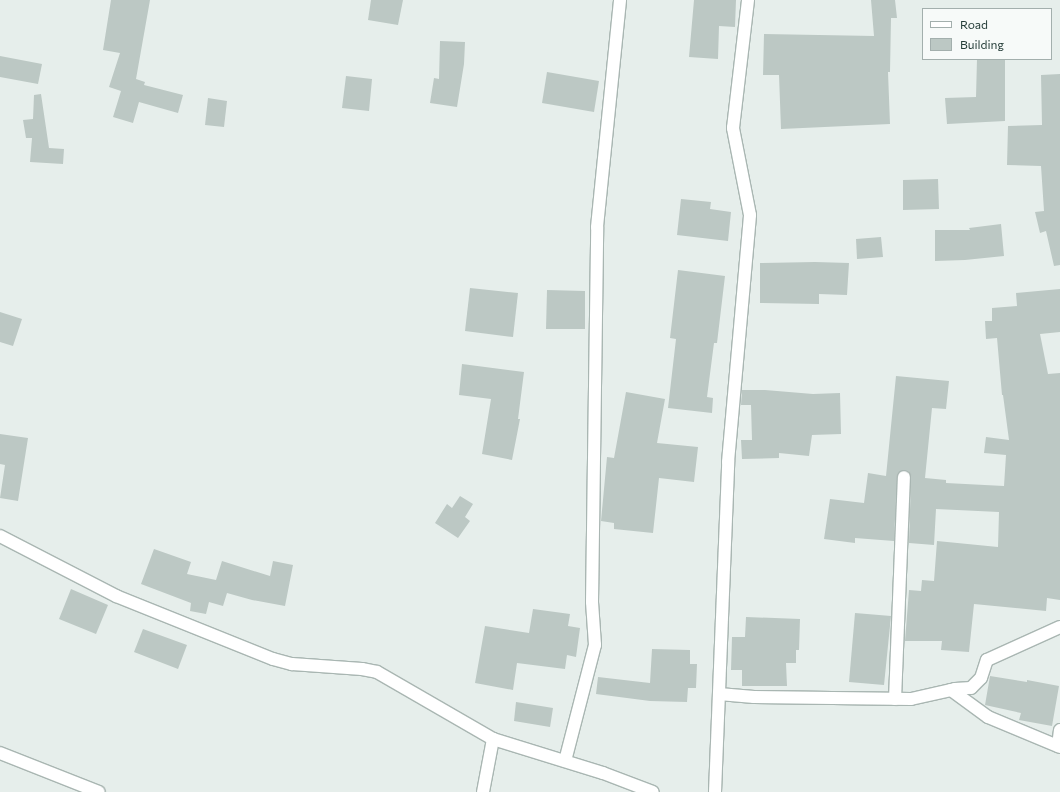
<!DOCTYPE html>
<style>
body{margin:0}
#map{position:relative;width:1060px;height:792px;overflow:hidden;background:#e6eeeb;font-family:Commissioner,sans-serif}
div>[style]{position:absolute}
[style*='--x']{left:calc(var(--x)*1px);top:calc(var(--y)*1px);width:calc(var(--w)*1px);rotate:calc(var(--a)*1deg)}
.building>*{inset:0;background:#bcc8c4}
.roads{filter:drop-shadow(1px 0 #a9b6b2) drop-shadow(-1px 0 #a9b6b2) drop-shadow(0 1px #a9b6b2) drop-shadow(0 -1px #a9b6b2)}
.street>*{height:12px;margin:-6px;padding:0 6px;transform-origin:6px;border-radius:6px;background:#fff}
span{translate:-50% -50%;white-space:nowrap;text-align:center;line-height:1.15;-webkit-text-stroke:3.5px #f7faf9;paint-order:stroke}
.legend{position:absolute;left:922px;top:8px;width:130px;height:52px;box-sizing:border-box;background:#f7faf9;border:1px solid #a3afad;margin:0;padding:5px 7px;list-style:none;font-size:12px;color:#263e3a}
.legend li{display:flex;align-items:center;gap:8px;height:20px}
.legend b{width:20px;border:1px solid #a3afad}
</style>
<div id="map">
<div class="building">
<div style="clip-path:polygon(111px 0,150px 0,136px 79px,145px 82px,144px 85px,183px 95px,178px 113px,139px 102px,133px 123px,113px 117px,121px 91px,109px 87px,120px 53px,103px 50px)"></div>
<div style="clip-path:polygon(371px 0,403px 0,398px 25px,368px 20px)"></div>
<div style="clip-path:polygon(694px 0,736px 0,735px 27px,719px 26px,718px 59px,689px 57px)"></div>
<div style="clip-path:polygon(871px 0,895px 0,897px 18px,891px 18px,890px 72px,888px 72px,890px 124px,781px 129px,779px 75px,763px 75px,764px 34px,874px 36px)"></div>
<div style="clip-path:polygon(440px 41px,465px 42px,464px 64px,457px 107px,430px 103px,434px 78px,439px 79px)"></div>
<div style="clip-path:polygon(0 56px,42px 64px,38px 84px,0 77px)"></div>
<div style="clip-path:polygon(977px 59px,1005px 59px,1005px 121px,947px 124px,945px 98px,976px 97px)"></div>
<div style="clip-path:polygon(547px 72px,599px 81px,594px 112px,542px 103px)"></div>
<div style="clip-path:polygon(1060px 74px,1060px 265px,1054px 266px,1046px 231px,1040px 233px,1035px 212px,1044px 211px,1041px 166px,1007px 165px,1008px 126px,1042px 125px,1041px 75px)"></div>
<div style="clip-path:polygon(346px 76px,372px 79px,369px 111px,342px 108px)"></div>
<div style="clip-path:polygon(41px 94px,49px 148px,64px 149px,63px 164px,30px 162px,32px 138px,26px 138px,23px 120px,33px 119px,34px 95px)"></div>
<div style="clip-path:polygon(208px 98px,227px 101px,224px 127px,205px 125px)"></div>
<div style="clip-path:polygon(938px 179px,939px 209px,903px 210px,903px 180px)"></div>
<div style="clip-path:polygon(681px 199px,711px 202px,710px 209px,731px 212px,728px 241px,677px 235px)"></div>
<div style="clip-path:polygon(1001px 224px,1004px 256px,965px 260px,935px 261px,935px 230px,970px 230px,969px 228px)"></div>
<div style="clip-path:polygon(881px 237px,883px 257px,857px 259px,856px 239px)"></div>
<div style="clip-path:polygon(815px 262px,849px 263px,847px 295px,819px 294px,819px 304px,760px 303px,760px 263px)"></div>
<div style="clip-path:polygon(678px 270px,725px 276px,717px 343px,714px 343px,707px 397px,713px 398px,712px 413px,668px 408px,676px 339px,670px 338px)"></div>
<div style="clip-path:polygon(470px 288px,518px 293px,513px 337px,465px 331px)"></div>
<div style="clip-path:polygon(1060px 289px,1060px 332px,1040px 334px,1048px 374px,1060px 373px,1060px 600px,1047px 598px,1046px 611px,974px 604px,969px 652px,941px 650px,942px 641px,905px 641px,909px 590px,921px 591px,922px 580px,934px 581px,937px 541px,998px 547px,999px 512px,936px 509px,934px 545px,909px 543px,911px 477px,908px 471px,904px 470px,898px 473px,897px 477px,894px 541px,855px 538px,855px 543px,824px 539px,830px 499px,864px 503px,868px 473px,886px 476px,896px 376px,949px 381px,946px 409px,932px 408px,925px 478px,946px 480px,946px 483px,1004px 486px,1006px 455px,984px 453px,986px 437px,1009px 440px,1003px 395px,1002px 395px,997px 338px,986px 339px,985px 321px,992px 321px,992px 308px,1017px 306px,1016px 293px)"></div>
<div style="clip-path:polygon(547px 290px,585px 291px,585px 329px,546px 329px)"></div>
<div style="clip-path:polygon(0 312px,22px 319px,13px 346px,0 342px)"></div>
<div style="clip-path:polygon(462px 364px,524px 372px,518px 419px,520px 419px,512px 460px,482px 454px,491px 399px,459px 395px)"></div>
<div style="clip-path:polygon(742px 390px,765px 390px,813px 394px,840px 393px,841px 434px,812px 435px,809px 456px,779px 453px,779px 458px,742px 459px,741px 440px,752px 440px,751px 405px,741px 405px)"></div>
<div style="clip-path:polygon(626px 392px,665px 399px,657px 443px,698px 447px,694px 482px,659px 478px,653px 533px,614px 529px,614px 523px,601px 521px,607px 457px,614px 458px)"></div>
<div style="clip-path:polygon(0 434px,28px 438px,18px 501px,0 498px,5px 465px,0 464px)"></div>
<div style="clip-path:polygon(460px 496px,473px 504px,465px 517px,470px 521px,458px 538px,435px 523px,447px 504px,452px 508px)"></div>
<div style="clip-path:polygon(154px 549px,191px 562px,187px 574px,216px 580px,222px 561px,270px 576px,273px 561px,293px 565px,285px 606px,252px 600px,227px 593px,223px 606px,209px 602px,206px 614px,190px 611px,191px 603px,141px 584px)"></div>
<div style="clip-path:polygon(71px 589px,108px 605px,96px 634px,59px 619px)"></div>
<div style="clip-path:polygon(533px 609px,570px 614px,568px 626px,580px 628px,576px 657px,567px 655px,565px 669px,517px 663px,513px 690px,475px 683px,485px 626px,529px 633px)"></div>
<div style="clip-path:polygon(855px 613px,891px 616px,884px 685px,849px 682px)"></div>
<div style="clip-path:polygon(746px 617px,800px 619px,799px 650px,796px 650px,796px 663px,786px 663px,787px 686px,742px 686px,742px 670px,731px 670px,732px 637px,745px 637px)"></div>
<div style="clip-path:polygon(143px 629px,187px 645px,178px 669px,134px 652px)"></div>
<div style="clip-path:polygon(652px 649px,690px 650px,690px 664px,697px 664px,696px 688px,688px 688px,687px 702px,650px 701px,596px 694px,598px 677px,650px 683px)"></div>
<div style="clip-path:polygon(990px 676px,1027px 682px,1027px 680px,1059px 686px,1052px 726px,1019px 720px,1021px 713px,985px 705px)"></div>
<div style="clip-path:polygon(516px 702px,553px 708px,550px 727px,514px 721px)"></div>
</div>
<div class="roads">
<div class="street">
<div style="--x:0;--y:536;--w:131;--a:27.3"></div>
<div style="--x:116;--y:596;--w:169;--a:21.9"></div>
<div style="--x:273;--y:659;--w:20;--a:15"></div>
<div style="--x:292;--y:664;--w:70;--a:4.1"></div>
<div style="--x:362;--y:669;--w:15;--a:11"></div>
<div style="--x:377;--y:672;--w:134;--a:30"></div>
<div style="--x:493;--y:739;--w:115;--a:17.2"></div>
<div style="--x:603;--y:773;--w:53;--a:20.8"></div>
<div style="--x:951;--y:690;--w:46;--a:36.1"></div>
<div style="--x:988;--y:717;--w:78;--a:22.6"></div>
<div style="--x:719;--y:694;--w:35;--a:5"></div>
<div style="--x:754;--y:697;--w:157;--a:0.7"></div>
<div style="--x:911;--y:699;--w:45;--a:-12.8"></div>
<div style="--x:955;--y:689;--w:16;--a:-4"></div>
<div style="--x:971;--y:688;--w:14;--a:-45"></div>
<div style="--x:981;--y:678;--w:19;--a:-72"></div>
<div style="--x:987;--y:660;--w:80;--a:-24.3"></div>
<div style="--x:895;--y:699;--w:222;--a:-87.7"></div>
<div style="--x:1058;--y:746;--w:16;--a:-83"></div>
<div style="--x:0;--y:753;--w:106;--a:21.5"></div>
<div style="--x:565;--y:761;--w:120;--a:-75.5"></div>
<div style="--x:595;--y:645;--w:43;--a:-94"></div>
<div style="--x:592;--y:602;--w:375;--a:-89.2"></div>
<div style="--x:597;--y:227;--w:228;--a:-84.2"></div>
<div style="--x:483;--y:792;--w:54;--a:-79.3"></div>
<div style="--x:715;--y:792;--w:330;--a:-87.7"></div>
<div style="--x:728;--y:462;--w:248;--a:-84.9"></div>
<div style="--x:750;--y:215;--w:89;--a:-101.1"></div>
<div style="--x:733;--y:128;--w:129;--a:-83.3"></div>
</div>
</div>
<ul class="legend">
<li><b style="height:5px;background:#fff"></b>Road</li>
<li><b style="height:11px;background:#bcc8c4"></b>Building</li>
</ul>
</div>
